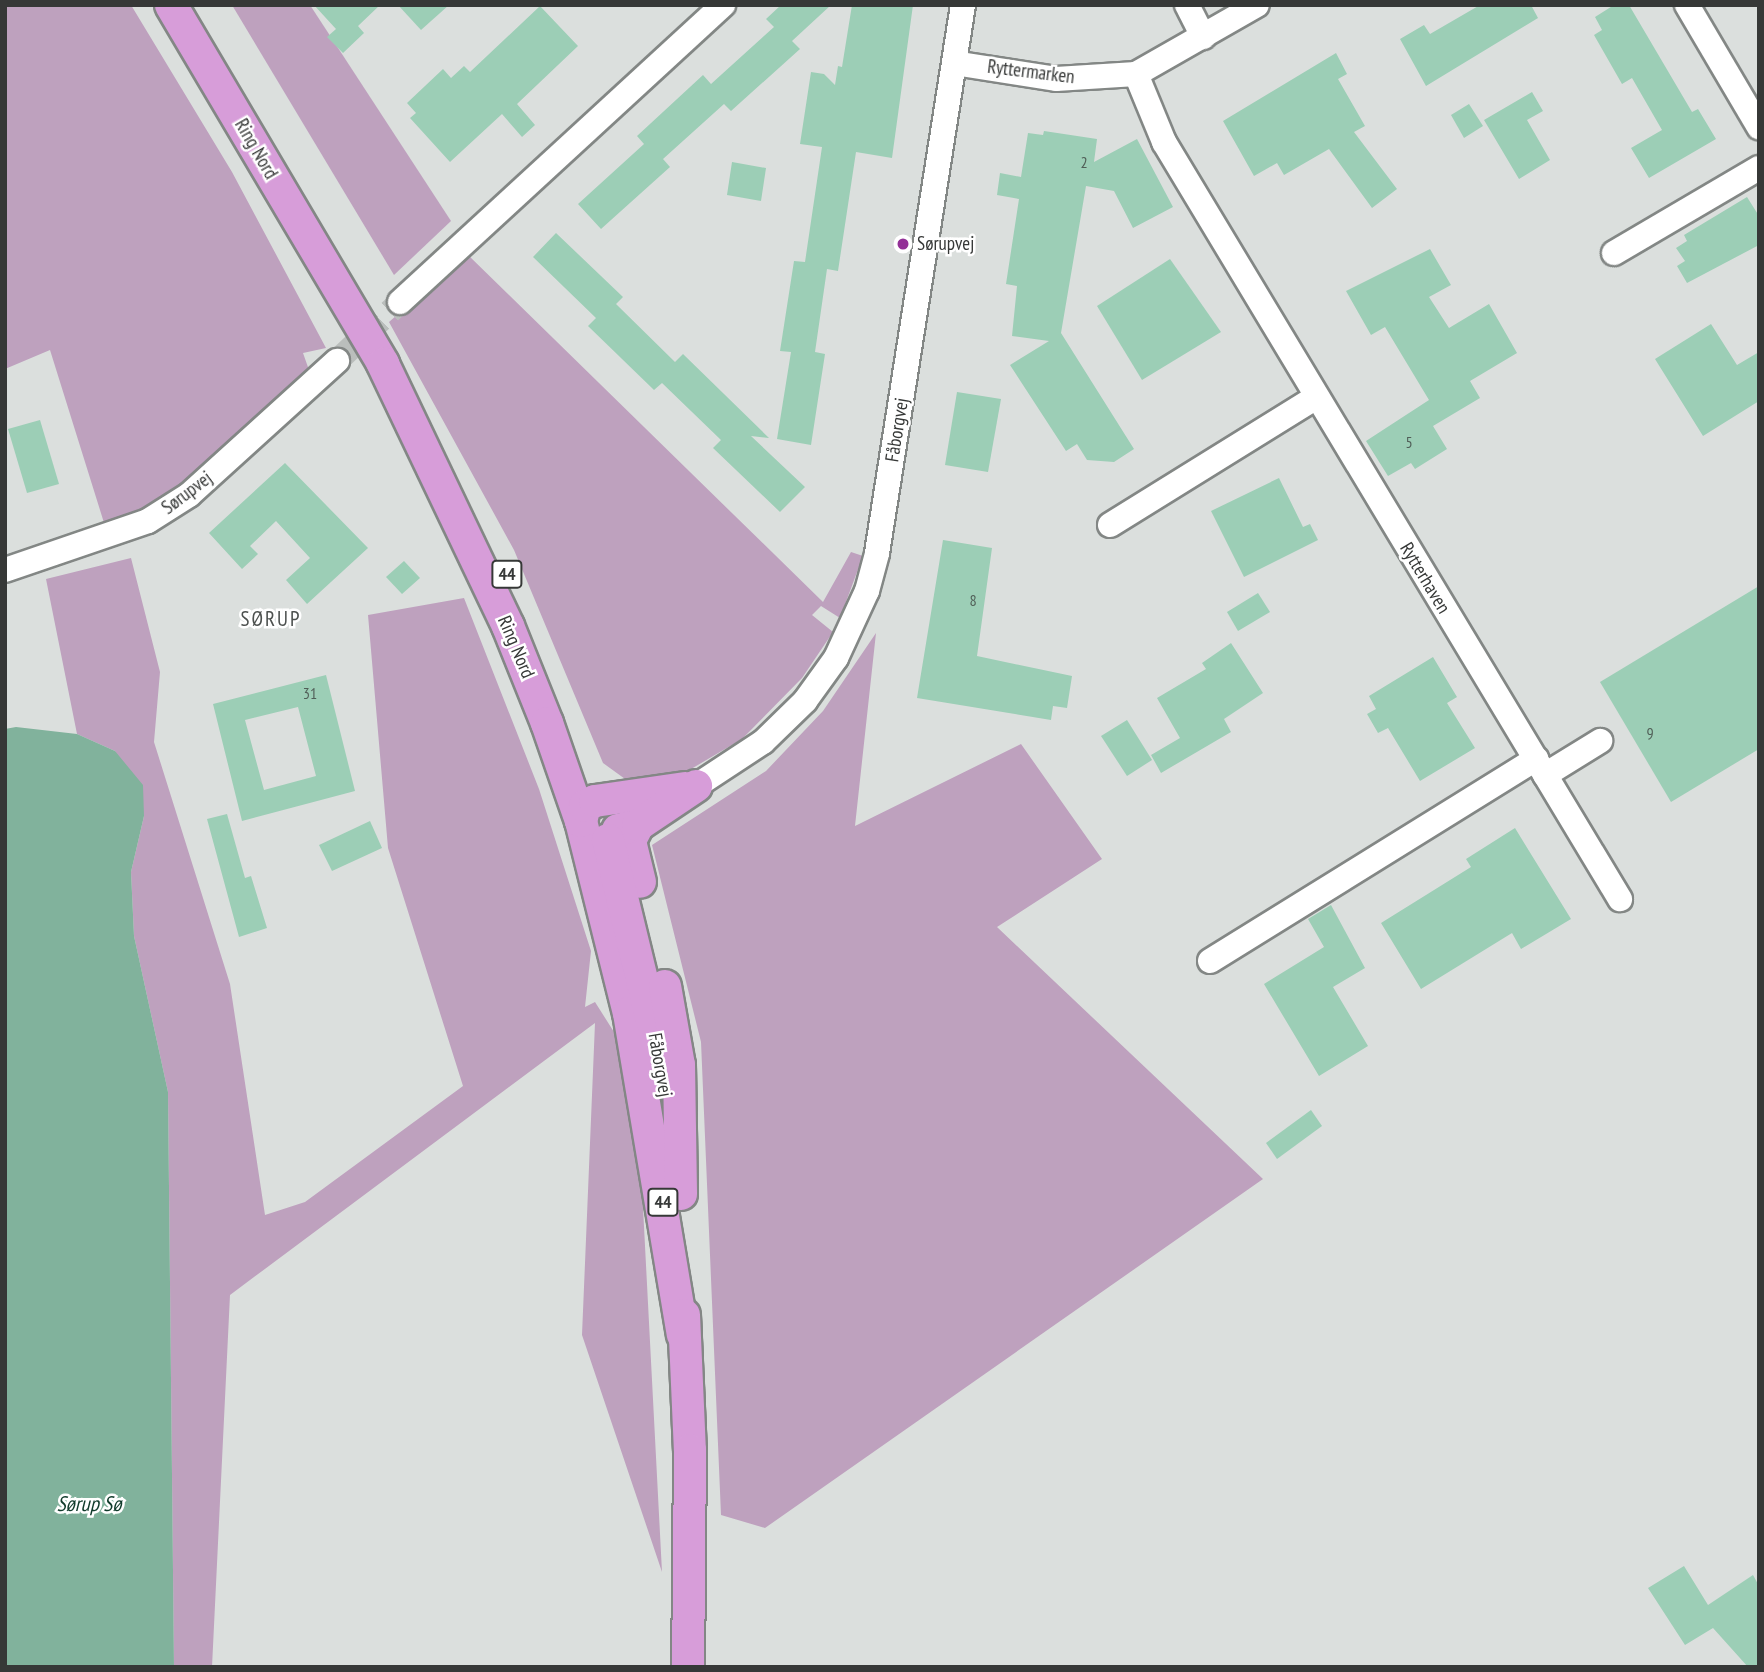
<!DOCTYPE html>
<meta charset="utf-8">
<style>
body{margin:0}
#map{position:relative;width:1764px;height:1672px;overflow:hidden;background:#dbdfdd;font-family:"PT Sans Narrow",sans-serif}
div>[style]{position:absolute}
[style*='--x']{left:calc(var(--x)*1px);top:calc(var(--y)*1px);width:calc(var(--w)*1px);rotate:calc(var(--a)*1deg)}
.green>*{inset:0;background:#bea1be}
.water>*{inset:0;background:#81b29c}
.building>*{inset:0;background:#9cceb6}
.minor-tunnel>*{height:24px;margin-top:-12px;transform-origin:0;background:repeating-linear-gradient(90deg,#babebc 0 24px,transparent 0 36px)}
.roads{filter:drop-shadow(2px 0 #838785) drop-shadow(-2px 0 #838785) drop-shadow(0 2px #838785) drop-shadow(0 -2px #838785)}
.minor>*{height:24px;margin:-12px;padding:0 12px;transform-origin:12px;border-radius:12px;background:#fff}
.major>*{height:32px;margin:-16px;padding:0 16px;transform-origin:16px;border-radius:16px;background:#d79dd9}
.dots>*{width:19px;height:19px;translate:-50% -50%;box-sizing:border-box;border:4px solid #fff;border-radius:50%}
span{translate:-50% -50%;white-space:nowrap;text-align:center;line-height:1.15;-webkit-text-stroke:5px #fff;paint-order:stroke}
.number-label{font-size:16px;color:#505e57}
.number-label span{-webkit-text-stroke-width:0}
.shield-label span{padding:2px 5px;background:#fff;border:2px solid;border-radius:5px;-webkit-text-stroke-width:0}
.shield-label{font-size:18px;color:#363837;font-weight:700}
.street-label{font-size:19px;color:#363837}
.poi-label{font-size:19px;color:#363837}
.left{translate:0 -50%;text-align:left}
.neighbourhood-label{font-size:21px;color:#4d514f;letter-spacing:2px}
.water-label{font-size:21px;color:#103b2b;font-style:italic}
.frame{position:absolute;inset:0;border:7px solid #363837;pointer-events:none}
</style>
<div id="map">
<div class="green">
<div style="clip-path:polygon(5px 5px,131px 5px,232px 172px,326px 348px,303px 353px,309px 370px,170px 498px,105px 526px,50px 350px,5px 369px)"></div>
<div style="clip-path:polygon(232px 5px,310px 5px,451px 221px,394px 275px)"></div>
<div style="clip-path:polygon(467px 254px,823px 602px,851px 552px,863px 556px,840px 618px,821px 606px,812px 615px,833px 632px,802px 678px,742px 739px,686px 772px,632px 784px,603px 763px,514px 550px,389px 322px)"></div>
<div style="clip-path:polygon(131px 558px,160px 672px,154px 742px,230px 984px,265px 1215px,305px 1202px,463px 1086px,388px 848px,368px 615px,464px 598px,539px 789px,591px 951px,585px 1007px,595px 1002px,614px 1032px,641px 1169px,662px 1572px,582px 1335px,595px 1023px,230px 1295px,212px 1667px,174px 1667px,168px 1092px,134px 936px,131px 872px,144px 816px,115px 751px,77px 734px,46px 579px)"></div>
<div style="clip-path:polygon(876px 633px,855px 826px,1021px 744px,1102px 859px,997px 927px,1263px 1179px,765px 1528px,721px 1515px,701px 1042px,652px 845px,766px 771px,823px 711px)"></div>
</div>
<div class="water">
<div style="clip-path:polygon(16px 727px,77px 734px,115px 751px,143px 785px,144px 816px,131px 872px,134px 936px,168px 1092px,174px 1667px,5px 1667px,5px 729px)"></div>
</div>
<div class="building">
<div style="clip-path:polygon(314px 5px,380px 5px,358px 26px,364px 33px,343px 53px,327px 37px,336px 29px)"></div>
<div style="clip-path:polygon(398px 5px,449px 5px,421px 30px)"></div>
<div style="clip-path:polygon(781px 5px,831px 5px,792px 41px,800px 49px,731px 111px,724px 104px,663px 159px,670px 167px,601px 229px,578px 204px,644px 144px,637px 136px,703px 75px,711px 84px,774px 27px,766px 19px)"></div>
<div style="clip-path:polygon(852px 5px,913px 5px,892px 158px,856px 152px,838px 271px,827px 269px,815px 352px,825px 354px,811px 445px,777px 439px,791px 352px,780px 351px,794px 261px,805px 262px,822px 147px,800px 144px,811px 72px,824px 74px,835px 85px,838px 66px,842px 67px)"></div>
<div style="clip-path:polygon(1480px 5px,1531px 5px,1538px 18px,1426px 86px,1400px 39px,1424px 25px,1430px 34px)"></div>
<div style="clip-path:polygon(1614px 5px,1629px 5px,1692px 112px,1698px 109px,1716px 139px,1649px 178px,1631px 148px,1662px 130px,1632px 78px,1622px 84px,1594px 35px,1602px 30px,1595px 17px)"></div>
<div style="clip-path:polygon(540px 6px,578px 46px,517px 104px,535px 125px,522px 137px,502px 114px,450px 162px,410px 118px,416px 113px,407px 103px,443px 69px,451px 78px,464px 66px,470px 72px)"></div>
<div style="clip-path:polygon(1336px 53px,1347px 74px,1338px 79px,1365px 126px,1354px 132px,1397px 189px,1372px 208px,1329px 149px,1284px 175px,1277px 163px,1254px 176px,1223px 121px)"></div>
<div style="clip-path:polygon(1532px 92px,1543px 111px,1527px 120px,1550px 160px,1519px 179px,1484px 120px)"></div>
<div style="clip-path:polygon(1469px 104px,1483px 126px,1464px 138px,1451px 115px)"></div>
<div style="clip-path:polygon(1044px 131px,1097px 139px,1094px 162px,1137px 139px,1173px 207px,1133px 228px,1114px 191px,1086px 186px,1061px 333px,1134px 449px,1114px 462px,1087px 460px,1077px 444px,1066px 451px,1010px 365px,1049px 341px,1012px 336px,1017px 286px,1006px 284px,1019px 199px,997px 195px,1000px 173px,1021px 177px,1028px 133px,1043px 135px)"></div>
<div style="clip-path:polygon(732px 162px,766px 168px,761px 201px,727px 195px)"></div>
<div style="clip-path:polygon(1747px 197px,1759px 216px,1759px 245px,1687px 283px,1677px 266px,1685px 261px,1676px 248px,1687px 241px,1684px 235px)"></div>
<div style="clip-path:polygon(556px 233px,623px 297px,616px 304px,675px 362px,683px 354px,769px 438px,751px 436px,805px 487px,780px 512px,713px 448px,721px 440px,662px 383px,654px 390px,588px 326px,596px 318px,533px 257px)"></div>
<div style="clip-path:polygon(1430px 249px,1451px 285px,1429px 297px,1449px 328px,1489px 304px,1517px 353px,1470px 381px,1480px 398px,1433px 426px,1447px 449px,1415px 469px,1411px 463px,1388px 476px,1366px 441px,1429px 400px,1385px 327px,1371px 335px,1346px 291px)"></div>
<div style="clip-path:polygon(1170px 259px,1221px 332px,1142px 380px,1097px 306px)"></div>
<div style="clip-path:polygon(1711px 324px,1737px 365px,1759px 352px,1759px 401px,1703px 436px,1655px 359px)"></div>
<div style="clip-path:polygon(957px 392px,1001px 399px,988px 472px,945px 465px)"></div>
<div style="clip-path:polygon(40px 420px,59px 484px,27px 493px,8px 429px)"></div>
<div style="clip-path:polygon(285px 463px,368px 548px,307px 604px,286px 580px,310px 558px,276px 521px,250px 546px,258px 554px,242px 569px,209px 533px)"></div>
<div style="clip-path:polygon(1279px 478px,1303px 527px,1310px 524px,1318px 540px,1244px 577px,1211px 511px)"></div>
<div style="clip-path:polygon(943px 540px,992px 548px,977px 656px,1072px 676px,1067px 708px,1053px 706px,1051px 720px,917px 698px)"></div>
<div style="clip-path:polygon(404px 561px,420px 578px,402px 594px,386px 577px)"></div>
<div style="clip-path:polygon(1759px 586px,1759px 749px,1671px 802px,1600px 682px)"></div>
<div style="clip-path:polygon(1258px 593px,1270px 612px,1238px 631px,1227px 612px)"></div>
<div style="clip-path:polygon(1231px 643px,1263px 693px,1224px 719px,1231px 732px,1161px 773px,1151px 755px,1180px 738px,1157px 698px,1206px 669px,1202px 663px)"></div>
<div style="clip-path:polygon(1433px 657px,1457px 697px,1447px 703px,1475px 748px,1420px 781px,1388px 728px,1378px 733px,1367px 714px,1376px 709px,1369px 696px)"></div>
<div style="clip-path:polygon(evenodd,326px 675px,355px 791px,242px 821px,213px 704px,326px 675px,298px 707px,316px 776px,264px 790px,245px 720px,298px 707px)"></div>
<div style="clip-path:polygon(1127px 720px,1152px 760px,1127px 776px,1101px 736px)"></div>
<div style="clip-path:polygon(227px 814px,245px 878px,251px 876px,267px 928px,239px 937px,207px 819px)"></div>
<div style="clip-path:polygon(370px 821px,382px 848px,332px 871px,319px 845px)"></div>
<div style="clip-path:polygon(1515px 828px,1571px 919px,1521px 949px,1512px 933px,1421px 989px,1381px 923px,1471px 867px,1466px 859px)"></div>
<div style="clip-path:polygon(1331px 905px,1365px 968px,1333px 987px,1368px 1046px,1319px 1076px,1264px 984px,1324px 947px,1308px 919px)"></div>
<div style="clip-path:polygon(1311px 1110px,1322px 1126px,1277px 1159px,1266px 1143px)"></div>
<div style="clip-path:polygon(1684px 1566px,1708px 1605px,1753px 1575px,1759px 1586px,1759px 1667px,1748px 1667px,1713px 1628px,1685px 1645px,1648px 1588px)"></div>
</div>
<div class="minor-tunnel">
<div style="--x:337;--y:361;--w:86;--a:-43.1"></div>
</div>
<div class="roads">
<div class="minor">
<div style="--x:1187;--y:5;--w:36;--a:63"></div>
<div style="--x:1687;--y:5;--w:142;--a:59.5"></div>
<div style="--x:954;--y:63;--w:103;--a:8.9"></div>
<div style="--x:1056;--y:79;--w:80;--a:-3.6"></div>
<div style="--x:1136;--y:74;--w:139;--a:-29.7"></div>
<div style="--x:1136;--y:74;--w:74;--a:67.6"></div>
<div style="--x:1164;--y:142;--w:884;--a:58.94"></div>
<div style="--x:1614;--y:253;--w:168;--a:-30.4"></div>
<div style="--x:400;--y:302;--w:439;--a:-42.6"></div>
<div style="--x:1110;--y:525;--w:241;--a:-31.8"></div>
<div style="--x:5;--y:570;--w:151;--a:-18.9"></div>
<div style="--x:148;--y:521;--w:49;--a:-32.4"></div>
<div style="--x:189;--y:495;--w:200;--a:-42.2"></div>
<div style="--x:1545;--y:775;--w:65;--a:-31.7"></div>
<div style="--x:696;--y:786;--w:80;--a:-33.3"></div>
<div style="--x:763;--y:742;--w:59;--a:-44.3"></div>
<div style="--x:805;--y:701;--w:53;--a:-54.2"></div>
<div style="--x:836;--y:658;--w:74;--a:-65.2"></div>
<div style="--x:867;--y:591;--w:39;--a:-75"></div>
<div style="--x:877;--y:553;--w:555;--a:-81.08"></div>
<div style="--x:1210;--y:961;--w:384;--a:-31.8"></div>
</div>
<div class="major">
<div style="--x:171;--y:5;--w:417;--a:59.4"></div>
<div style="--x:383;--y:364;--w:290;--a:64.5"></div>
<div style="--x:508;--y:626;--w:105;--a:68.1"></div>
<div style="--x:547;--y:723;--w:104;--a:70.9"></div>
<div style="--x:581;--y:821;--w:198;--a:76"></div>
<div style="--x:629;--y:1013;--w:326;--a:80.5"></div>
<div style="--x:581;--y:821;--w:16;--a:-75"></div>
<div style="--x:585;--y:806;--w:11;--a:-27"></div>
<div style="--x:595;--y:801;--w:91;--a:-8.2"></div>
<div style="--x:638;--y:825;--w:18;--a:117"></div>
<div style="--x:630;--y:841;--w:42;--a:76.3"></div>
<div style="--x:618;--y:830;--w:21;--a:-14"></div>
<div style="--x:638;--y:825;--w:70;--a:-33.9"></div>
<div style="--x:608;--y:840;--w:186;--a:76.3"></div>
<div style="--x:665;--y:986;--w:80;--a:80"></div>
<div style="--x:679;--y:1065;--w:129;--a:89.1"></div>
<div style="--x:684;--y:1315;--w:135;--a:87.5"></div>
<div style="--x:690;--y:1450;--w:217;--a:90.5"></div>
</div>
</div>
<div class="dots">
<div style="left:903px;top:244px;background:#933097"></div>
</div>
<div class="number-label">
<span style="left:1084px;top:162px">2</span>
<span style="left:1409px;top:442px">5</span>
<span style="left:973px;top:600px">8</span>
<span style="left:310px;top:693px">31</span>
<span style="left:1650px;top:733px">9</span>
</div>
<div class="shield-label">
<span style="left:507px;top:574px">44</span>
<span style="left:663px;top:1202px">44</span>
</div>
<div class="street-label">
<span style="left:1031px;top:72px;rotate:7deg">Ryttermarken</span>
<span style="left:256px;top:149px;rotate:60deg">Ring Nord</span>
<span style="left:897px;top:430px;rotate:-81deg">Fåborgvej</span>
<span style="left:187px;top:493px;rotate:-37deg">Sørupvej</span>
<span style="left:1425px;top:578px;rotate:59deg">Rytterhaven</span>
<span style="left:516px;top:647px;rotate:67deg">Ring Nord</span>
<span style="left:660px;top:1065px;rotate:80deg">Fåborgvej</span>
</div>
<div class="poi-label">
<span class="left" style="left:917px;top:244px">Sørupvej</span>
</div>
<div class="neighbourhood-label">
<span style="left:271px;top:619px">SØRUP</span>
</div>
<div class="water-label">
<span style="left:89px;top:1504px">Sørup Sø</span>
</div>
<div class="frame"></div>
</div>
